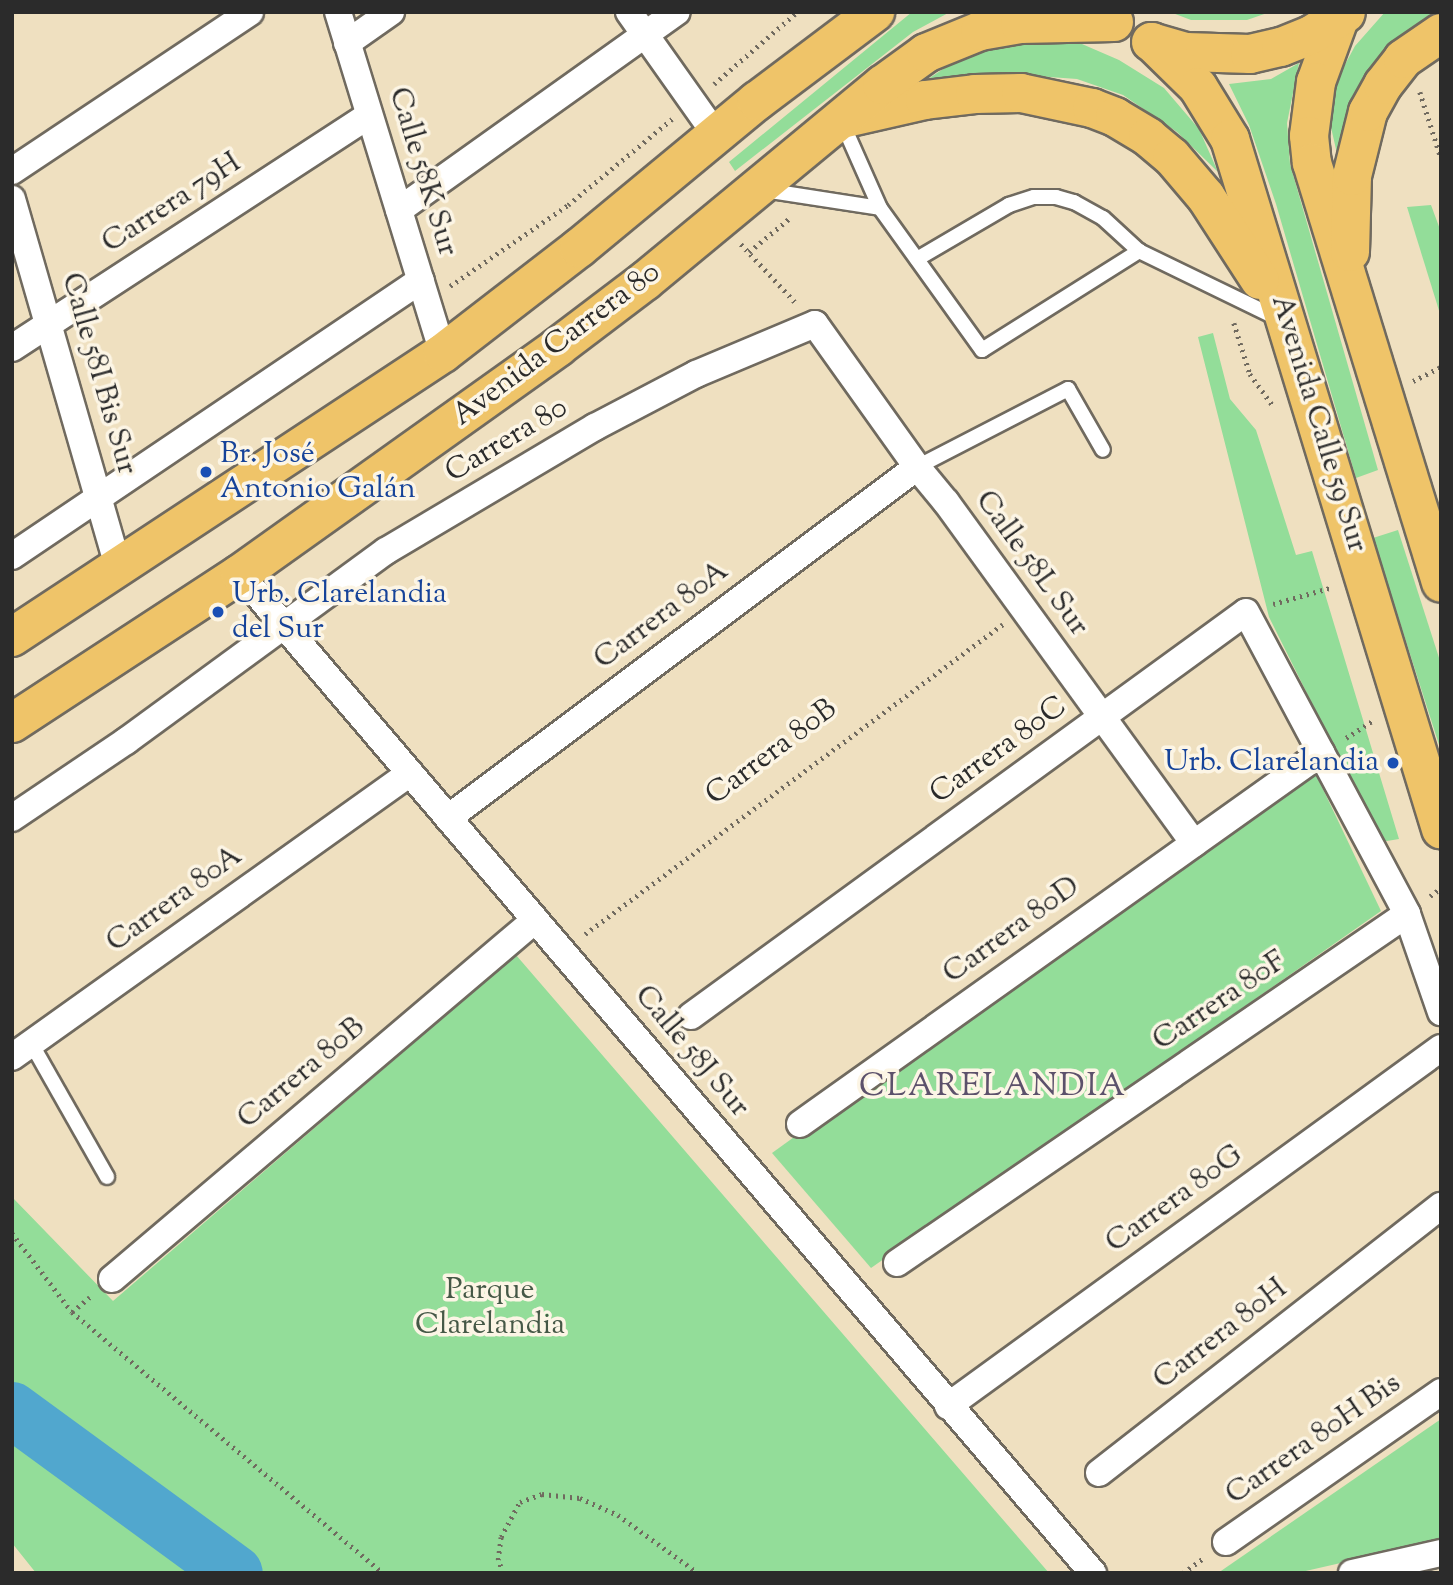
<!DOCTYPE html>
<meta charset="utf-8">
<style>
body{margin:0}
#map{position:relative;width:1453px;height:1585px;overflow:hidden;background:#efe0c0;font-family:"Sorts Mill Goudy",serif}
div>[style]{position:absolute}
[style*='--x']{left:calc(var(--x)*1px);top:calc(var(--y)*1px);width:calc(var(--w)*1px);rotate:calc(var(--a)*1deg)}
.green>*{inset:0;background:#93dd99}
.river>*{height:56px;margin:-28px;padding:0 28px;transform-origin:28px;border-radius:28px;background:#51a7ce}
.path>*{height:4.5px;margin-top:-2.25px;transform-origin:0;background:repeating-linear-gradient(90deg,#706a5f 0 2px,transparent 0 7px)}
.roads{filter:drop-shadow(2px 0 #706a5f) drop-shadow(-2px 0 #706a5f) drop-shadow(0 2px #706a5f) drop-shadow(0 -2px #706a5f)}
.lane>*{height:14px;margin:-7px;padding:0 7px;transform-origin:7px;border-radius:7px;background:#fff}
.street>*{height:26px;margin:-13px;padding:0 13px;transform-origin:13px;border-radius:13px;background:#fff}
.primary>*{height:38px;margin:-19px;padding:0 19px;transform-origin:19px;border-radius:19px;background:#efc469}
.dots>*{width:19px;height:19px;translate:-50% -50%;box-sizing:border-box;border:4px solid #fcf5e5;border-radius:50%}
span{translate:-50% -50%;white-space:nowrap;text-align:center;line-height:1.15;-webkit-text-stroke:7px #fcf5e5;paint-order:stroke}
.street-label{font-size:30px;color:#2b2b2b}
.transit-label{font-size:30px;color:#164399}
.left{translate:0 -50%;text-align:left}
.right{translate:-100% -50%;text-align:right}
.park-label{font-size:30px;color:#455846}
.neighbourhood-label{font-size:32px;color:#5c516b;letter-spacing:2px}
.frame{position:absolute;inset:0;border:14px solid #2b2b2b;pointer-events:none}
</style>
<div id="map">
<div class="green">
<div style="clip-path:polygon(912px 12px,950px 12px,913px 32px,735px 171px,729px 162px)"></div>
<div style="clip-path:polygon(1170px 12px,1270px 12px,1247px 20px,1191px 20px)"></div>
<div style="clip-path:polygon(1441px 12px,1401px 40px,1371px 73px,1347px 114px,1338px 158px,1330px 123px,1335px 83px,1355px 46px,1385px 12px)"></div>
<div style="clip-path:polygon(1032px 39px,1075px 41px,1119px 60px,1164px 88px,1199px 129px,1218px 172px,1177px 132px,1123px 95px,1077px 79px,1022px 75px,910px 91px,952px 63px,991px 46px)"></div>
<div style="clip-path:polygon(1299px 63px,1287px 123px,1290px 164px,1378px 470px,1356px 478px,1276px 204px,1249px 125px,1229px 84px,1271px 79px)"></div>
<div style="clip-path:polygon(1431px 205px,1441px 232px,1441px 317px,1407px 207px)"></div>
<div style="clip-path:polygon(1213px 333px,1230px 399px,1256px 430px,1296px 555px,1312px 551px,1399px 839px,1381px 842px,1269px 617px,1198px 337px)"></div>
<div style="clip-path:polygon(1398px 530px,1441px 664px,1441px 751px,1373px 538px)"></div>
<div style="clip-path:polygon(1311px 764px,1381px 911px,871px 1268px,772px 1153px)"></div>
<div style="clip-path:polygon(516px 955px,1049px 1573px,36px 1573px,12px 1543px,12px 1197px,113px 1301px)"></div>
<div style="clip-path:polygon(1441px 1419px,1441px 1540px,1297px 1573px,1218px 1573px)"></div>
</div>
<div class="river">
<div style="--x:12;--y:1410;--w:276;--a:36.2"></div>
</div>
<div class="path">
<div style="--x:714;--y:84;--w:110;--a:-40.9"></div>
<div style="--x:1420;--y:92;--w:69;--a:72.3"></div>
<div style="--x:741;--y:244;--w:79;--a:47"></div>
<div style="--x:749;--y:252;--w:55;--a:-39.8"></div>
<div style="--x:450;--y:286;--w:143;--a:-34.5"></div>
<div style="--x:568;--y:205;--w:135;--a:-39.6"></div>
<div style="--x:1234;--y:323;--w:53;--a:72.6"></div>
<div style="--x:1250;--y:374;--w:39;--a:54"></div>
<div style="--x:1413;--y:381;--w:31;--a:-27"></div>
<div style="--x:1273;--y:604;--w:62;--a:-15.8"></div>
<div style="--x:1346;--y:738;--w:33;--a:-33"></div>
<div style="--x:1430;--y:896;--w:14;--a:-36"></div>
<div style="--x:585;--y:934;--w:520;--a:-36.56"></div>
<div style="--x:12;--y:1233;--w:99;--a:52.8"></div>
<div style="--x:72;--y:1312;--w:406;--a:40"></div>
<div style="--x:72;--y:1312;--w:23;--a:-40"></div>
<div style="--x:503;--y:1573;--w:14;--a:-111"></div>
<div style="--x:498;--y:1560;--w:23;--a:-83"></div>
<div style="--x:501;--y:1537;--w:40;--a:-62"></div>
<div style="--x:520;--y:1502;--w:23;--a:-20"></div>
<div style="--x:542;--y:1494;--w:38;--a:6"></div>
<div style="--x:580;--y:1498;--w:42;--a:24.1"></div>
<div style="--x:618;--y:1515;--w:99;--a:35.9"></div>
<div style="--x:1183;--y:1573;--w:27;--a:-36"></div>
</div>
<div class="roads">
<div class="lane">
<div style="--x:841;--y:120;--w:96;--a:66.1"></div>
<div style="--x:880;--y:208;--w:175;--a:54.3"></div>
<div style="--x:982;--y:350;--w:186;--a:-32.2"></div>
<div style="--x:764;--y:190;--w:117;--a:8.8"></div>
<div style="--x:917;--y:259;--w:107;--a:-30.4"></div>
<div style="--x:1009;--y:205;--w:26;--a:-18"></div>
<div style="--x:1034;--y:197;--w:22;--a:0"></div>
<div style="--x:1056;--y:197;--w:19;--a:16"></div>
<div style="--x:1074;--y:202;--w:33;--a:29"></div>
<div style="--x:1103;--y:218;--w:49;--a:42.5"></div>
<div style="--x:1139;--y:251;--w:156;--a:25.9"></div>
<div style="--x:917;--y:467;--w:170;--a:-27.3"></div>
<div style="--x:1068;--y:389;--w:70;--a:60.2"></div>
<div style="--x:31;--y:1043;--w:154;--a:60.4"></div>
</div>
<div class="street">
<div style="--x:338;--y:12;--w:357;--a:72.9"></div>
<div style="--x:629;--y:12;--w:151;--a:54.7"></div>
<div style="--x:347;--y:43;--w:54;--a:-35.2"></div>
<div style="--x:12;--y:171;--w:286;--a:-33.7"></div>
<div style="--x:12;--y:199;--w:383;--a:73.9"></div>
<div style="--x:399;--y:210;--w:341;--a:-35.5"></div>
<div style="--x:12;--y:348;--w:426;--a:-33.1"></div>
<div style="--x:12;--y:556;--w:493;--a:-34"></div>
<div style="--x:240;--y:574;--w:1314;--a:49.51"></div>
<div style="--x:12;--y:818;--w:138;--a:-34"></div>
<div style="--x:126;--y:741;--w:322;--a:-36.2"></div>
<div style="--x:386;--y:551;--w:243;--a:-30.7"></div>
<div style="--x:595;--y:427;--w:114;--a:-27.7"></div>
<div style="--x:696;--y:374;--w:129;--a:-22.8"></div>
<div style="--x:815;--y:324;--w:176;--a:54.5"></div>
<div style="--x:917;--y:467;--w:45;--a:50.4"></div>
<div style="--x:946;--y:502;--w:422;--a:54"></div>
<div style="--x:448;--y:818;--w:586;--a:-36.81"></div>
<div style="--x:691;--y:1016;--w:686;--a:-36.05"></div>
<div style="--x:1246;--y:612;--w:342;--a:61.9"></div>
<div style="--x:1407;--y:914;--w:104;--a:70.9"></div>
<div style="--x:12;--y:1057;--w:489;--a:-35.5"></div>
<div style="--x:800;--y:1124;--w:640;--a:-35.45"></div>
<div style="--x:897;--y:1263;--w:618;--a:-34.38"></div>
<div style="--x:112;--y:1279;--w:555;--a:-40.32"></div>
<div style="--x:948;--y:1406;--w:609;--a:-35.99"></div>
<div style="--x:1099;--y:1473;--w:434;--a:-38"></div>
<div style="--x:1226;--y:1542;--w:262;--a:-34.9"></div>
<div style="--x:1352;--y:1573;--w:91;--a:-12.7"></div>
</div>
<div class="primary">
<div style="--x:1339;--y:19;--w:67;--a:110.1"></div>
<div style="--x:1316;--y:82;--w:54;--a:97.4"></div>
<div style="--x:1309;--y:136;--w:27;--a:84"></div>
<div style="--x:1312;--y:163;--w:439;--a:72.9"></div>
<div style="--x:1151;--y:42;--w:36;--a:16"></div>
<div style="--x:1186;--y:52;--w:64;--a:1.8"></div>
<div style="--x:1250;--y:54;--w:32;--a:-13"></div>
<div style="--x:1281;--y:47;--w:32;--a:-22"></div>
<div style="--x:1311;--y:35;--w:41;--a:-32.2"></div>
<div style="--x:1152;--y:42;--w:64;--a:44.4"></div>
<div style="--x:1198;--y:87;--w:61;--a:58.4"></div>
<div style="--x:1230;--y:139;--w:722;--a:73"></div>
<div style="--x:846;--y:118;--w:81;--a:-12.8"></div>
<div style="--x:925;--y:100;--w:50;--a:-6.8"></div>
<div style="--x:975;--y:94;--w:46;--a:-1.2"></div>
<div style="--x:1021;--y:93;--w:73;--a:11.9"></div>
<div style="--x:1092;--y:108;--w:25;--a:21"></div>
<div style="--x:1115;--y:117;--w:39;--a:31"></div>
<div style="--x:1148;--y:137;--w:31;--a:40"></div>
<div style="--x:1172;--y:157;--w:52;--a:49.6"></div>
<div style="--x:1206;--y:197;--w:99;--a:57"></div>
<div style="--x:1350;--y:252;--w:76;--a:-88.5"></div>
<div style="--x:1352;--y:176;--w:66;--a:-76"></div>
<div style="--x:1368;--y:112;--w:31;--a:-61"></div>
<div style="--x:1383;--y:85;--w:33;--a:-52"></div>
<div style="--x:1403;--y:59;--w:46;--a:-34.4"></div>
<div style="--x:12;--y:637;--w:516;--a:-33.38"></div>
<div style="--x:443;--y:353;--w:172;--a:-37.7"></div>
<div style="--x:579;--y:248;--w:231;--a:-39.6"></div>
<div style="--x:757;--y:101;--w:148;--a:-37"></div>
<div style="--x:12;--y:723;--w:272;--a:-33.2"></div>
<div style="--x:240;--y:574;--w:391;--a:-35.5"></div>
<div style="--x:558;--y:347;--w:109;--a:-37.2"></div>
<div style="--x:645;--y:281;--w:308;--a:-39.6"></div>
<div style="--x:882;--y:85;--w:54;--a:-36"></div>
<div style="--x:926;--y:53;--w:58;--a:-22.2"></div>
<div style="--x:980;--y:31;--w:41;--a:-9.9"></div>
<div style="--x:1020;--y:24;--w:94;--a:-1.2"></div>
</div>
</div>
<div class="dots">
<div style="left:206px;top:472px;background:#1a4fb4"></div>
<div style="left:218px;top:612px;background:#1a4fb4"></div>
<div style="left:1393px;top:763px;background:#1a4fb4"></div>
</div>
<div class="street-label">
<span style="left:422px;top:172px;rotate:73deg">Calle 58K Sur</span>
<span style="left:172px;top:204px;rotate:-33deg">Carrera 79H</span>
<span style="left:557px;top:345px;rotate:-37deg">Avenida Carrera 80</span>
<span style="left:98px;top:374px;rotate:74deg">Calle 58I Bis Sur</span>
<span style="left:1318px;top:424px;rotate:73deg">Avenida Calle 59 Sur</span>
<span style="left:507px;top:441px;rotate:-31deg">Carrera 80</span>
<span style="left:1031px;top:564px;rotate:54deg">Calle 58L Sur</span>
<span style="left:662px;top:616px;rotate:-37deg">Carrera 80A</span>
<span style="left:999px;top:751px;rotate:-36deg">Carrera 80C</span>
<span style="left:772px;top:753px;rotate:-37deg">Carrera 80B</span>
<span style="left:175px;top:900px;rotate:-36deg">Carrera 80A</span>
<span style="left:1012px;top:931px;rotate:-36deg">Carrera 80D</span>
<span style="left:1220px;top:1002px;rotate:-34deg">Carrera 80F</span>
<span style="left:691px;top:1052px;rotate:50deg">Calle 58J Sur</span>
<span style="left:302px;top:1074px;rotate:-40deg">Carrera 80B</span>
<span style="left:1175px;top:1200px;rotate:-36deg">Carrera 80G</span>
<span style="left:1221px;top:1335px;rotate:-38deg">Carrera 80H</span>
<span style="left:1314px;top:1440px;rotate:-35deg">Carrera 80H Bis</span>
</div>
<div class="transit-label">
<span class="left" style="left:220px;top:472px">Br. José<br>Antonio Galán</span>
<span class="left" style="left:232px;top:612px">Urb. Clarelandia<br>del Sur</span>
<span class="right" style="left:1379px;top:763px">Urb. Clarelandia</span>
</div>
<div class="park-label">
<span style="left:490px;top:1308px">Parque<br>Clarelandia</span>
</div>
<div class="neighbourhood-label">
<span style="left:993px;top:1087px">CLARELANDIA</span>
</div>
<div class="frame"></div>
</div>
